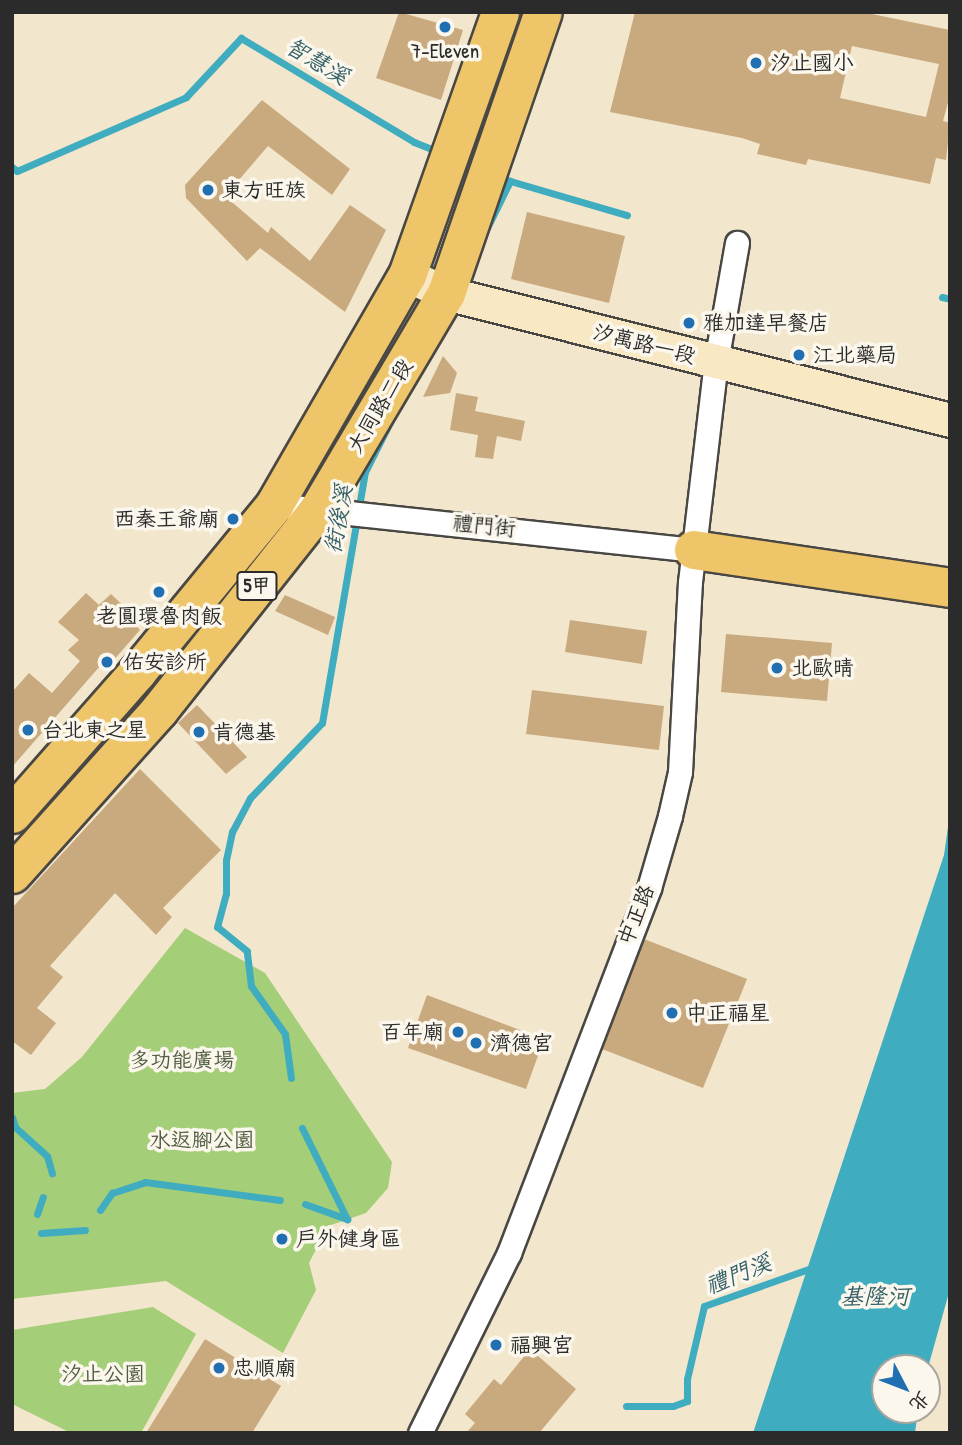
<!DOCTYPE html>
<meta charset="utf-8">
<style>
body{margin:0}
#map{position:relative;width:962px;height:1445px;overflow:hidden;background:#f2e6cc;font-family:"Patrick Hand","LXGW WenKai TC",sans-serif}
div>[style]{position:absolute}
[style*='--x']{left:calc(var(--x)*1px);top:calc(var(--y)*1px);width:calc(var(--w)*1px);rotate:calc(var(--a)*1deg)}
.green>*{inset:0;background:#a5ce79}
.water>*{inset:0;background:#40acbf}
.stream>*{height:7px;margin:-3.5px;padding:0 3.5px;transform-origin:3.5px;border-radius:3.5px;background:#40acbf}
.building>*{inset:0;background:#c9a97e}
.roads{filter:drop-shadow(2px 0 #494743) drop-shadow(-2px 0 #494743) drop-shadow(0 2px #494743) drop-shadow(0 -2px #494743)}
.street>*{height:23px;margin:-11.5px;padding:0 11.5px;transform-origin:11.5px;border-radius:11.5px;background:#fff}
.secondary>*{height:33px;margin:-16.5px;padding:0 16.5px;transform-origin:16.5px;border-radius:16.5px;background:#f8e8c3}
.primary>*{height:37px;margin:-18.5px;padding:0 18.5px;transform-origin:18.5px;border-radius:18.5px;background:#eec569}
.highway>*{height:38px;margin:-19px;padding:0 19px;transform-origin:19px;border-radius:19px;background:#eec569}
.dots>*{width:19px;height:19px;translate:-50% -50%;box-sizing:border-box;border:4px solid #fbf7ec;border-radius:50%}
span{translate:-50% -50%;white-space:nowrap;text-align:center;line-height:1.15;-webkit-text-stroke:7px #fbf7ec;paint-order:stroke}
.shield-label span{padding:2px 5px;background:#fbf7ec;border:2px solid;border-radius:5px;-webkit-text-stroke-width:0}
.shield-label{font-size:19px;color:#2b2b2b;font-weight:700}
.poi-label{font-size:21px;color:#2b2b2b}
.left{translate:0 -50%;text-align:left}
.right{translate:-100% -50%;text-align:right}
.street-label{font-size:21px;color:#2b2b2b}
.park-label{font-size:21px;color:#505c42}
.water-label{font-size:23px;color:#335f66;font-style:italic}
.frame{position:absolute;inset:0;border:14px solid #2b2b2b;pointer-events:none}
.north{position:absolute;left:871px;top:1354px;width:70px;height:70px;box-sizing:border-box;background:#fbf7ec;border:2px solid #a8a59f;border-radius:50%;rotate:132deg;font-size:19px;font-weight:700;line-height:28px;text-align:center;color:#2b2b2b}
.north::after{content:'';display:block;margin:auto;width:24px;height:32px;background:#1f6fb2;clip-path:polygon(50% 0,100% 100%,50% 72%,0 100%)}
</style>
<div id="map">
<div class="green">
<div style="clip-path:polygon(185px 928px,265px 973px,392px 1162px,388px 1188px,366px 1213px,328px 1226px,309px 1263px,316px 1290px,283px 1353px,166px 1281px,12px 1299px,12px 1093px,45px 1089px,82px 1057px)"></div>
<div style="clip-path:polygon(153px 1307px,196px 1334px,141px 1433px,71px 1433px,12px 1404px,12px 1330px)"></div>
</div>
<div class="water">
<div style="clip-path:polygon(950px 813px,950px 1289px,927px 1371px,885px 1368px,885px 1410px,918px 1410px,915px 1433px,753px 1433px,944px 855px)"></div>
</div>
<div class="stream">
<div style="--x:12;--y:167;--w:6;--a:39"></div>
<div style="--x:17;--y:171;--w:184;--a:-23.6"></div>
<div style="--x:186;--y:97;--w:81;--a:-47"></div>
<div style="--x:241;--y:38;--w:202;--a:31"></div>
<div style="--x:414;--y:142;--w:29;--a:22"></div>
<div style="--x:507;--y:180;--w:125;--a:16.3"></div>
<div style="--x:486;--y:230;--w:55;--a:-63.9"></div>
<div style="--x:942;--y:297;--w:8;--a:14"></div>
<div style="--x:291;--y:1078;--w:44;--a:-97.8"></div>
<div style="--x:285;--y:1034;--w:59;--a:-125.3"></div>
<div style="--x:251;--y:986;--w:35;--a:-97"></div>
<div style="--x:247;--y:951;--w:38;--a:-141"></div>
<div style="--x:217;--y:927;--w:35;--a:-75"></div>
<div style="--x:226;--y:893;--w:33;--a:-90"></div>
<div style="--x:226;--y:860;--w:29;--a:-78"></div>
<div style="--x:232;--y:832;--w:38;--a:-62"></div>
<div style="--x:250;--y:798;--w:104;--a:-46.2"></div>
<div style="--x:322;--y:723;--w:255;--a:-80.3"></div>
<div style="--x:365;--y:472;--w:56;--a:-63.4"></div>
<div style="--x:12;--y:1117;--w:10;--a:73"></div>
<div style="--x:15;--y:1127;--w:43;--a:42.2"></div>
<div style="--x:47;--y:1156;--w:18;--a:74"></div>
<div style="--x:302;--y:1128;--w:102;--a:63.7"></div>
<div style="--x:305;--y:1204;--w:45;--a:19.7"></div>
<div style="--x:100;--y:1210;--w:21;--a:-55"></div>
<div style="--x:112;--y:1193;--w:35;--a:-18"></div>
<div style="--x:145;--y:1182;--w:136;--a:7.6"></div>
<div style="--x:37;--y:1214;--w:18;--a:-71"></div>
<div style="--x:41;--y:1233;--w:44;--a:-3.9"></div>
<div style="--x:626;--y:1406;--w:47;--a:0"></div>
<div style="--x:673;--y:1406;--w:15;--a:-20"></div>
<div style="--x:687;--y:1401;--w:22;--a:-90"></div>
<div style="--x:687;--y:1379;--w:75;--a:-76.9"></div>
<div style="--x:704;--y:1306;--w:120;--a:-19.5"></div>
</div>
<div class="building">
<div style="clip-path:polygon(399px 12px,463px 30px,441px 100px,376px 78px)"></div>
<div style="clip-path:polygon(evenodd,635px 12px,862px 12px,950px 30px,950px 95px,943px 121px,950px 123px,946px 160px,936px 158px,930px 184px,808px 159px,806px 165px,757px 154px,760px 144px,742px 138px,610px 112px,635px 12px,852px 46px,939px 64px,926px 117px,840px 98px,852px 46px)"></div>
<div style="clip-path:polygon(262px 100px,350px 169px,332px 195px,268px 146px,225px 196px,268px 233px,271px 227px,310px 261px,350px 205px,386px 230px,345px 312px,260px 248px,247px 261px,186px 198px,185px 185px)"></div>
<div style="clip-path:polygon(527px 212px,625px 236px,609px 303px,511px 279px)"></div>
<div style="clip-path:polygon(443px 356px,457px 373px,450px 393px,423px 397px)"></div>
<div style="clip-path:polygon(456px 393px,478px 397px,475px 411px,525px 421px,521px 441px,497px 436px,493px 459px,475px 457px,478px 435px,450px 430px)"></div>
<div style="clip-path:polygon(86px 593px,99px 605px,111px 594px,135px 617px,131px 620px,140px 630px,105px 670px,100px 666px,12px 767px,12px 692px,29px 673px,52px 693px,80px 661px,68px 650px,79px 640px,58px 622px)"></div>
<div style="clip-path:polygon(285px 595px,335px 617px,328px 635px,275px 611px)"></div>
<div style="clip-path:polygon(570px 620px,647px 631px,642px 664px,565px 652px)"></div>
<div style="clip-path:polygon(726px 634px,832px 643px,827px 701px,721px 692px)"></div>
<div style="clip-path:polygon(532px 690px,664px 706px,659px 750px,526px 734px)"></div>
<div style="clip-path:polygon(197px 705px,247px 757px,226px 774px,178px 723px)"></div>
<div style="clip-path:polygon(140px 769px,221px 850px,163px 908px,172px 917px,156px 935px,115px 893px,50px 966px,63px 977px,37px 1008px,56px 1023px,31px 1055px,12px 1041px,12px 908px)"></div>
<div style="clip-path:polygon(644px 939px,747px 979px,703px 1088px,602px 1049px)"></div>
<div style="clip-path:polygon(427px 995px,544px 1039px,526px 1089px,408px 1048px)"></div>
<div style="clip-path:polygon(205px 1339px,281px 1386px,252px 1433px,146px 1433px)"></div>
<div style="clip-path:polygon(530px 1349px,576px 1389px,539px 1433px,466px 1433px,475px 1423px,465px 1414px,494px 1379px,501px 1385px)"></div>
</div>
<div class="roads">
<div class="street">
<div style="--x:274;--y:505;--w:422;--a:6.1"></div>
<div style="--x:420;--y:1433;--w:201;--a:-63.7"></div>
<div style="--x:509;--y:1253;--w:391;--a:-69"></div>
<div style="--x:649;--y:888;--w:75;--a:-73.7"></div>
<div style="--x:670;--y:816;--w:45;--a:-77.2"></div>
<div style="--x:680;--y:772;--w:190;--a:-87"></div>
<div style="--x:690;--y:582;--w:222;--a:-83.3"></div>
<div style="--x:716;--y:362;--w:121;--a:-80"></div>
</div>
<div class="secondary">
<div style="--x:407;--y:275;--w:43;--a:24.8"></div>
<div style="--x:446;--y:293;--w:520;--a:14.14"></div>
</div>
<div class="primary">
<div style="--x:12;--y:814;--w:189;--a:-48.6"></div>
<div style="--x:137;--y:672;--w:216;--a:-50.6"></div>
<div style="--x:274;--y:505;--w:266;--a:-60"></div>
<div style="--x:407;--y:275;--w:279;--a:-70.5"></div>
<div style="--x:12;--y:874;--w:220;--a:-48.1"></div>
<div style="--x:159;--y:710;--w:254;--a:-51.6"></div>
<div style="--x:317;--y:511;--w:253;--a:-59.4"></div>
<div style="--x:446;--y:293;--w:297;--a:-71"></div>
</div>
<div class="highway">
<div style="--x:694;--y:550;--w:259;--a:8.4"></div>
</div>
</div>
<div class="dots">
<div style="left:445px;top:27px;background:#1f6fb2"></div>
<div style="left:756px;top:63px;background:#1f6fb2"></div>
<div style="left:208px;top:190px;background:#1f6fb2"></div>
<div style="left:689px;top:323px;background:#1f6fb2"></div>
<div style="left:799px;top:355px;background:#1f6fb2"></div>
<div style="left:233px;top:519px;background:#1f6fb2"></div>
<div style="left:159px;top:592px;background:#1f6fb2"></div>
<div style="left:107px;top:662px;background:#1f6fb2"></div>
<div style="left:777px;top:668px;background:#1f6fb2"></div>
<div style="left:28px;top:730px;background:#1f6fb2"></div>
<div style="left:199px;top:732px;background:#1f6fb2"></div>
<div style="left:672px;top:1013px;background:#1f6fb2"></div>
<div style="left:458px;top:1032px;background:#1f6fb2"></div>
<div style="left:476px;top:1043px;background:#1f6fb2"></div>
<div style="left:282px;top:1239px;background:#1f6fb2"></div>
<div style="left:496px;top:1345px;background:#1f6fb2"></div>
<div style="left:219px;top:1368px;background:#1f6fb2"></div>
</div>
<div class="shield-label">
<span style="left:257px;top:586px">5甲</span>
</div>
<div class="poi-label">
<span style="left:445px;top:51px">7-Eleven</span>
<span class="left" style="left:770px;top:63px">汐止國小</span>
<span class="left" style="left:222px;top:190px">東方旺族</span>
<span class="left" style="left:703px;top:323px">雅加達早餐店</span>
<span class="left" style="left:813px;top:355px">江北藥局</span>
<span class="right" style="left:219px;top:519px">西秦王爺廟</span>
<span style="left:159px;top:616px">老圓環魯肉飯</span>
<span class="left" style="left:123px;top:662px">佑安診所</span>
<span class="left" style="left:791px;top:668px">北歐晴</span>
<span class="left" style="left:42px;top:730px">台北東之星</span>
<span class="left" style="left:213px;top:732px">肯德基</span>
<span class="left" style="left:686px;top:1013px">中正福星</span>
<span class="right" style="left:444px;top:1032px">百年廟</span>
<span class="left" style="left:490px;top:1043px">濟德宮</span>
<span class="left" style="left:296px;top:1239px">戶外健身區</span>
<span class="left" style="left:510px;top:1345px">福興宮</span>
<span class="left" style="left:233px;top:1368px">忠順廟</span>
</div>
<div class="street-label">
<span style="left:644px;top:344px;rotate:14deg">汐萬路一段</span>
<span style="left:380px;top:406px;rotate:-59deg">大同路二段</span>
<span style="left:484px;top:526px;rotate:6deg">禮門街</span>
<span style="left:636px;top:915px;rotate:-68deg">中正路</span>
</div>
<div class="park-label">
<span style="left:182px;top:1060px">多功能廣場</span>
<span style="left:202px;top:1140px">水返腳公園</span>
<span style="left:103px;top:1374px">汐止公園</span>
</div>
<div class="water-label">
<span style="left:317px;top:61px;rotate:31deg">智慧溪</span>
<span style="left:338px;top:519px;rotate:-80deg">街後溪</span>
<span style="left:738px;top:1274px;rotate:-22deg">禮門溪</span>
<span style="left:875px;top:1296px">基隆河</span>
</div>
<div class="frame"></div>
<div class="north">北</div>
</div>
